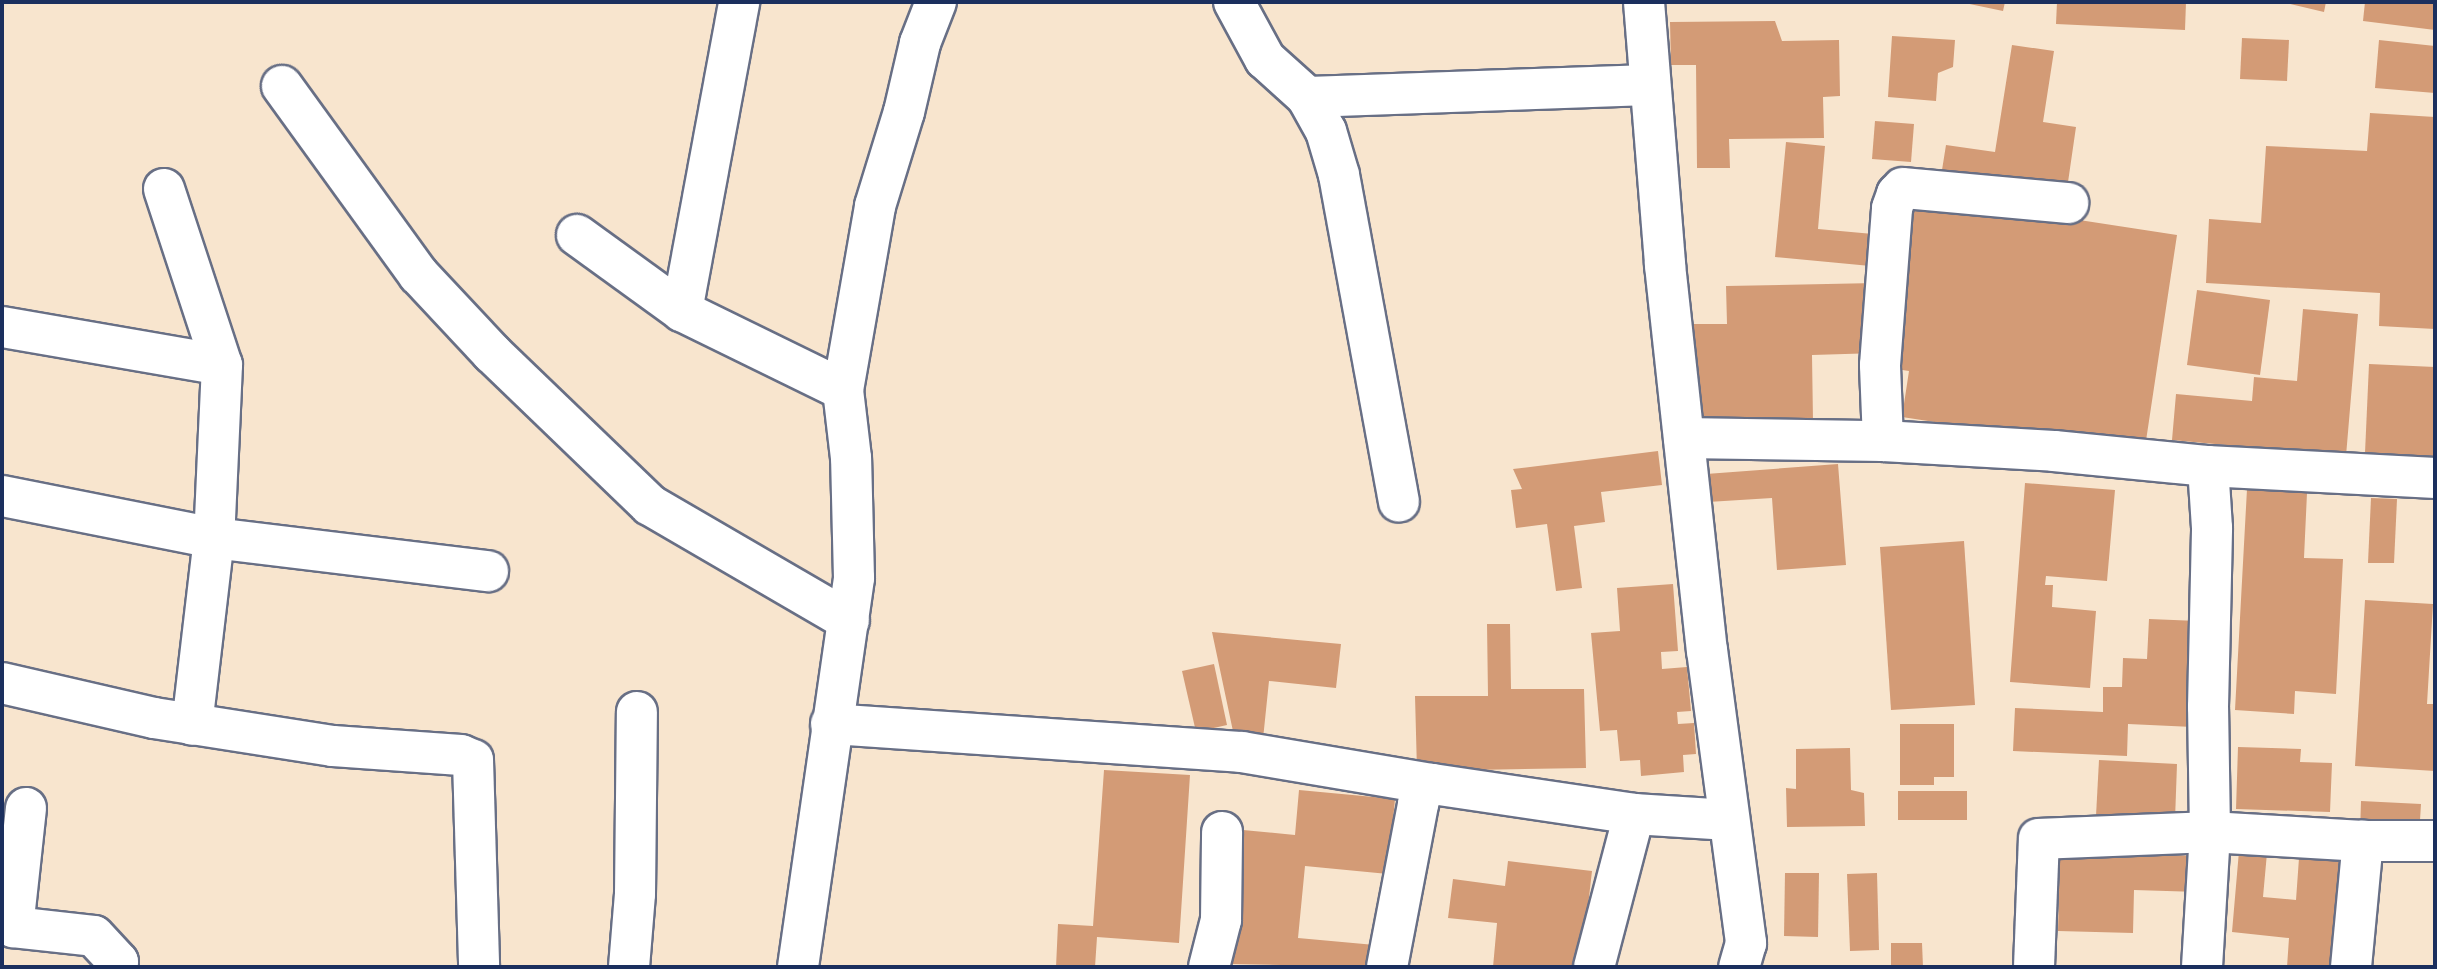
<!DOCTYPE html>
<style>
body{margin:0}
#map{position:relative;width:2437px;height:969px;overflow:hidden;background:#f8e5ce;font-family:"IM FELL DW Pica",serif}
div>[style]{position:absolute}
[style*='--x']{left:calc(var(--x)*1px);top:calc(var(--y)*1px);width:calc(var(--w)*1px);rotate:calc(var(--a)*1deg)}
.building>*{inset:0;background:#d39b76}
.roads{filter:drop-shadow(2px 0 #686f85) drop-shadow(-2px 0 #686f85) drop-shadow(0 2px #686f85) drop-shadow(0 -2px #686f85)}
.minor>*{height:40px;margin:-20px;padding:0 20px;transform-origin:20px;border-radius:20px;background:#fff}
span{translate:-50% -50%;white-space:nowrap;text-align:center;line-height:1.15;-webkit-text-stroke:7px #fcf5e5;paint-order:stroke}
.frame{position:absolute;inset:0;border:4px solid #1b2f5e;pointer-events:none}
</style>
<div id="map">
<div class="building">
<div style="clip-path:polygon(1960px 2px,2005px 2px,2003px 11px)"></div>
<div style="clip-path:polygon(2057px 2px,2186px 2px,2185px 30px,2056px 24px)"></div>
<div style="clip-path:polygon(2282px 2px,2326px 2px,2324px 12px)"></div>
<div style="clip-path:polygon(2365px 2px,2435px 2px,2435px 30px,2363px 21px)"></div>
<div style="clip-path:polygon(1775px 21px,1782px 41px,1839px 40px,1840px 96px,1823px 97px,1824px 138px,1729px 139px,1730px 168px,1697px 168px,1696px 65px,1671px 65px,1670px 22px)"></div>
<div style="clip-path:polygon(1892px 36px,1955px 40px,1953px 67px,1938px 73px,1936px 101px,1888px 97px)"></div>
<div style="clip-path:polygon(2242px 38px,2289px 40px,2287px 81px,2240px 79px)"></div>
<div style="clip-path:polygon(2379px 40px,2435px 46px,2435px 93px,2375px 88px)"></div>
<div style="clip-path:polygon(2012px 45px,2054px 51px,2043px 122px,2076px 127px,2067px 189px,1942px 170px,1946px 145px,1995px 152px)"></div>
<div style="clip-path:polygon(2370px 113px,2435px 117px,2435px 329px,2379px 326px,2380px 293px,2206px 283px,2209px 219px,2261px 223px,2266px 146px,2367px 151px)"></div>
<div style="clip-path:polygon(1875px 121px,1914px 124px,1911px 162px,1872px 159px)"></div>
<div style="clip-path:polygon(1786px 142px,1825px 146px,1818px 229px,1884px 235px,1881px 267px,1775px 257px)"></div>
<div style="clip-path:polygon(1909px 194px,2177px 235px,2144px 454px,1902px 417px,1909px 371px,1883px 367px)"></div>
<div style="clip-path:polygon(1876px 283px,1878px 353px,1812px 355px,1813px 421px,1691px 423px,1689px 324px,1727px 324px,1726px 286px)"></div>
<div style="clip-path:polygon(2197px 290px,2270px 300px,2260px 375px,2187px 365px)"></div>
<div style="clip-path:polygon(2303px 309px,2358px 314px,2346px 456px,2172px 440px,2176px 394px,2252px 401px,2254px 377px,2297px 381px)"></div>
<div style="clip-path:polygon(2369px 364px,2435px 367px,2435px 456px,2365px 453px)"></div>
<div style="clip-path:polygon(1658px 451px,1662px 485px,1601px 492px,1605px 522px,1574px 526px,1582px 588px,1556px 591px,1547px 524px,1516px 528px,1511px 490px,1522px 489px,1513px 469px)"></div>
<div style="clip-path:polygon(1838px 464px,1846px 565px,1777px 570px,1772px 498px,1708px 502px,1706px 474px)"></div>
<div style="clip-path:polygon(2025px 483px,2115px 490px,2107px 581px,2046px 576px,2045px 585px,2053px 585px,2052px 607px,2096px 611px,2090px 688px,2010px 682px)"></div>
<div style="clip-path:polygon(2247px 489px,2307px 493px,2304px 558px,2343px 559px,2336px 694px,2295px 691px,2294px 714px,2235px 710px)"></div>
<div style="clip-path:polygon(2371px 498px,2397px 499px,2394px 563px,2368px 563px)"></div>
<div style="clip-path:polygon(1964px 541px,1975px 705px,1891px 710px,1880px 547px)"></div>
<div style="clip-path:polygon(1673px 584px,1678px 651px,1661px 652px,1662px 669px,1687px 667px,1691px 711px,1677px 712px,1678px 724px,1694px 723px,1696px 754px,1683px 755px,1684px 772px,1641px 776px,1640px 760px,1620px 761px,1617px 730px,1600px 731px,1591px 633px,1620px 631px,1617px 588px)"></div>
<div style="clip-path:polygon(2365px 600px,2433px 604px,2427px 704px,2435px 704px,2435px 771px,2355px 766px)"></div>
<div style="clip-path:polygon(2149px 619px,2198px 621px,2193px 727px,2128px 724px,2127px 756px,2013px 751px,2015px 708px,2103px 712px,2103px 687px,2122px 687px,2123px 658px,2147px 659px)"></div>
<div style="clip-path:polygon(1487px 624px,1510px 624px,1511px 689px,1584px 689px,1586px 768px,1417px 771px,1415px 696px,1488px 696px)"></div>
<div style="clip-path:polygon(1212px 632px,1341px 644px,1336px 688px,1269px 681px,1263px 739px,1234px 736px)"></div>
<div style="clip-path:polygon(1214px 664px,1227px 725px,1196px 732px,1182px 671px)"></div>
<div style="clip-path:polygon(1900px 724px,1954px 724px,1954px 777px,1934px 777px,1934px 785px,1900px 785px)"></div>
<div style="clip-path:polygon(2238px 747px,2301px 749px,2300px 762px,2332px 763px,2330px 812px,2236px 809px)"></div>
<div style="clip-path:polygon(1850px 748px,1851px 790px,1864px 793px,1865px 826px,1787px 827px,1786px 788px,1796px 789px,1796px 749px)"></div>
<div style="clip-path:polygon(2099px 760px,2177px 764px,2175px 820px,2096px 816px)"></div>
<div style="clip-path:polygon(1104px 770px,1190px 775px,1179px 943px,1097px 937px,1095px 967px,1056px 967px,1058px 924px,1093px 926px)"></div>
<div style="clip-path:polygon(1299px 790px,1395px 799px,1388px 874px,1305px 866px,1298px 938px,1375px 945px,1373px 967px,1231px 964px,1243px 830px,1295px 835px)"></div>
<div style="clip-path:polygon(1898px 791px,1967px 791px,1967px 820px,1898px 820px)"></div>
<div style="clip-path:polygon(2361px 801px,2421px 804px,2419px 836px,2360px 833px)"></div>
<div style="clip-path:polygon(2239px 851px,2267px 853px,2263px 897px,2296px 900px,2299px 858px,2348px 862px,2336px 967px,2287px 967px,2289px 938px,2232px 932px)"></div>
<div style="clip-path:polygon(2060px 852px,2201px 856px,2199px 892px,2134px 890px,2133px 933px,2058px 931px)"></div>
<div style="clip-path:polygon(1508px 861px,1592px 871px,1581px 967px,1493px 967px,1497px 923px,1448px 918px,1453px 879px,1505px 886px)"></div>
<div style="clip-path:polygon(1785px 873px,1819px 873px,1818px 937px,1784px 936px)"></div>
<div style="clip-path:polygon(1877px 873px,1879px 950px,1850px 951px,1847px 874px)"></div>
<div style="clip-path:polygon(1891px 943px,1922px 943px,1923px 967px,1891px 967px)"></div>
</div>
<div class="roads">
<div class="minor">
<div style="--x:1234;--y:2;--w:65;--a:61.5"></div>
<div style="--x:1265;--y:59;--w:57;--a:42.1"></div>
<div style="--x:1307;--y:97;--w:39;--a:61"></div>
<div style="--x:1326;--y:131;--w:46;--a:73.5"></div>
<div style="--x:1339;--y:175;--w:332;--a:79.6"></div>
<div style="--x:1644;--y:2;--w:264;--a:85.4"></div>
<div style="--x:1665;--y:265;--w:387;--a:83.8"></div>
<div style="--x:1707;--y:650;--w:296;--a:82.4"></div>
<div style="--x:1746;--y:943;--w:25;--a:106"></div>
<div style="--x:282;--y:86;--w:233;--a:54.1"></div>
<div style="--x:419;--y:275;--w:107;--a:46.9"></div>
<div style="--x:492;--y:353;--w:219;--a:43.9"></div>
<div style="--x:650;--y:505;--w:230;--a:30.2"></div>
<div style="--x:1307;--y:97;--w:343;--a:-2"></div>
<div style="--x:164;--y:189;--w:185;--a:71.8"></div>
<div style="--x:222;--y:365;--w:173;--a:92.6"></div>
<div style="--x:214;--y:538;--w:188;--a:96.7"></div>
<div style="--x:577;--y:235;--w:130;--a:35.9"></div>
<div style="--x:682;--y:311;--w:179;--a:26.1"></div>
<div style="--x:682;--y:311;--w:314;--a:-79.5"></div>
<div style="--x:2;--y:327;--w:223;--a:9.8"></div>
<div style="--x:1684;--y:438;--w:199;--a:0.9"></div>
<div style="--x:1883;--y:441;--w:171;--a:3.3"></div>
<div style="--x:2054;--y:451;--w:155;--a:5.6"></div>
<div style="--x:1883;--y:441;--w:76;--a:-92.3"></div>
<div style="--x:1880;--y:365;--w:157;--a:-85.6"></div>
<div style="--x:1892;--y:208;--w:15;--a:-70"></div>
<div style="--x:1897;--y:194;--w:8;--a:-45"></div>
<div style="--x:1903;--y:188;--w:166;--a:5.2"></div>
<div style="--x:2;--y:496;--w:216;--a:11.2"></div>
<div style="--x:214;--y:538;--w:276;--a:6.9"></div>
<div style="--x:2;--y:683;--w:156;--a:13"></div>
<div style="--x:154;--y:718;--w:181;--a:8.9"></div>
<div style="--x:333;--y:746;--w:128;--a:4"></div>
<div style="--x:461;--y:755;--w:13;--a:23"></div>
<div style="--x:473;--y:760;--w:207;--a:88.3"></div>
<div style="--x:831;--y:724;--w:412;--a:3.9"></div>
<div style="--x:1242;--y:752;--w:193;--a:9.6"></div>
<div style="--x:26;--y:808;--w:120;--a:96.2"></div>
<div style="--x:13;--y:927;--w:81;--a:6.3"></div>
<div style="--x:94;--y:936;--w:35;--a:47"></div>
<div style="--x:118;--y:962;--w:5;--a:101"></div>
<div style="--x:629;--y:967;--w:73;--a:-85.3"></div>
<div style="--x:635;--y:894;--w:182;--a:-89.4"></div>
<div style="--x:798;--y:967;--w:393;--a:-81.8"></div>
<div style="--x:854;--y:578;--w:120;--a:-91.4"></div>
<div style="--x:851;--y:458;--w:68;--a:-96.7"></div>
<div style="--x:843;--y:390;--w:187;--a:-80.1"></div>
<div style="--x:875;--y:206;--w:98;--a:-72.9"></div>
<div style="--x:904;--y:112;--w:71;--a:-76.9"></div>
<div style="--x:920;--y:43;--w:44;--a:-68.7"></div>
<div style="--x:1209;--y:967;--w:49;--a:-75.7"></div>
<div style="--x:1221;--y:920;--w:88;--a:-89.3"></div>
<div style="--x:1387;--y:967;--w:166;--a:-79.2"></div>
<div style="--x:1418;--y:804;--w:14;--a:-73"></div>
<div style="--x:1422;--y:791;--w:12;--a:-35"></div>
<div style="--x:1432;--y:784;--w:204;--a:8.4"></div>
<div style="--x:1594;--y:967;--w:158;--a:-75.3"></div>
<div style="--x:1634;--y:814;--w:95;--a:3.6"></div>
<div style="--x:2034;--y:967;--w:128;--a:-87.8"></div>
<div style="--x:2039;--y:839;--w:171;--a:-2.3"></div>
<div style="--x:2210;--y:832;--w:125;--a:-90.9"></div>
<div style="--x:2208;--y:707;--w:179;--a:-88.7"></div>
<div style="--x:2212;--y:528;--w:62;--a:-93.7"></div>
<div style="--x:2208;--y:466;--w:227;--a:3"></div>
<div style="--x:2202;--y:967;--w:135;--a:-86.6"></div>
<div style="--x:2210;--y:832;--w:153;--a:3.4"></div>
<div style="--x:2363;--y:841;--w:72;--a:0"></div>
<div style="--x:2351;--y:967;--w:127;--a:-84.6"></div>
</div>
</div>
<div class="frame"></div>
</div>
